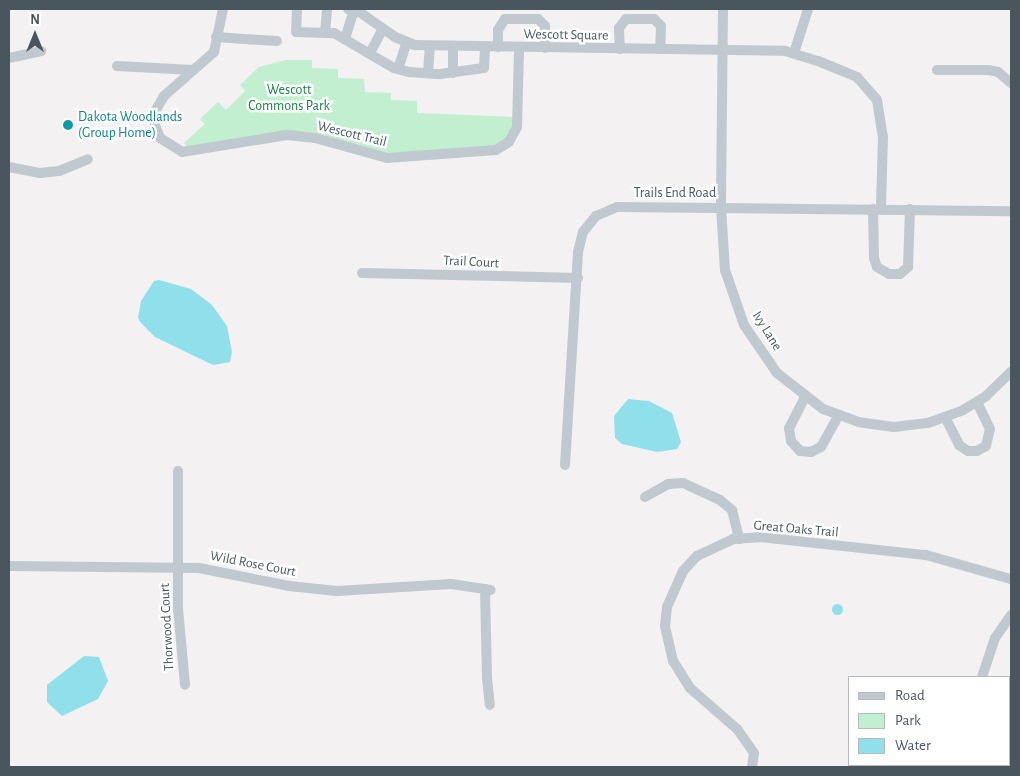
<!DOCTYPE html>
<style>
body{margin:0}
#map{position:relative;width:1020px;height:776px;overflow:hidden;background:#f3f1f1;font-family:"Alegreya Sans",sans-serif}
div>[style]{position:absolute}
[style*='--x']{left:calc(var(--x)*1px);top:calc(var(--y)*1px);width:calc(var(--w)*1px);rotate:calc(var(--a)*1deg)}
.green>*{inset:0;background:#c1efcf}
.water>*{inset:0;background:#8fe0eb}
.round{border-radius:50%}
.minor>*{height:10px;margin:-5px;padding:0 5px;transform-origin:5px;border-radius:5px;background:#bfc9cf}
.dots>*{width:14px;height:14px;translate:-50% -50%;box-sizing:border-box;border:2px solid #fff;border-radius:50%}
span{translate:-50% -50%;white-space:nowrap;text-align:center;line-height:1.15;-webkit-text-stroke:5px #fff;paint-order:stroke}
.street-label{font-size:14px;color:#49565e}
.park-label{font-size:14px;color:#198044}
.culture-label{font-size:14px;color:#0d838f}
.left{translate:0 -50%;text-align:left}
.frame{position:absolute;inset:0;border:10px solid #49565e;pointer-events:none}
.legend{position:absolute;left:848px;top:676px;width:162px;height:90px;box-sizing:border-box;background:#fff;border:1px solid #b6bbbf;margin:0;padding:6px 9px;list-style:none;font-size:15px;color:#49565e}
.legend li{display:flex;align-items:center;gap:10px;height:25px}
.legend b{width:25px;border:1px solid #b6bbbf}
.north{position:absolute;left:10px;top:10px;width:50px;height:50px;-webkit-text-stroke:4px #fff;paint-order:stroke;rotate:0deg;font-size:14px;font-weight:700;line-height:20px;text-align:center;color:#49565e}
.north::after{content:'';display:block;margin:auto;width:18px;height:22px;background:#49565e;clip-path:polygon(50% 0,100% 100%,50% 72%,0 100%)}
</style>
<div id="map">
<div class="green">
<div style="clip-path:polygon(285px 60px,312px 60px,312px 68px,338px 69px,338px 78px,364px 79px,365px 92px,391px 93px,391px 100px,417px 101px,417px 113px,517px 117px,517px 127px,496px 150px,387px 158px,287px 135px,190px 151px,184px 143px,205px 124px,200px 119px,218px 102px,226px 110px,245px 91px,240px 85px,259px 67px)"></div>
</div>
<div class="water">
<div style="clip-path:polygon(159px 280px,191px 289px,212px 305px,227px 326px,232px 352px,230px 362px,213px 365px,155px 337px,141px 323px,138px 318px,141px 301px,154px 281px)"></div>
<div style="clip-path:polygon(628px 399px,649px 401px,672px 413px,681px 442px,677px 449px,657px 452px,622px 444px,615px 438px,614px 416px)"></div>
<div class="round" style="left:831.5px;top:603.5px;width:11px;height:11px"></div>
<div style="clip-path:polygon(84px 656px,99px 657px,108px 681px,98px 699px,62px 716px,47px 702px,47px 685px)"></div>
</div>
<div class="minor">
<div style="--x:223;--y:9;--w:44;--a:101.8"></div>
<div style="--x:214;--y:52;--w:67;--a:138.7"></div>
<div style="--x:164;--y:96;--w:16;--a:120"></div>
<div style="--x:156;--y:110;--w:15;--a:94"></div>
<div style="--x:155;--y:125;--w:14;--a:69"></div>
<div style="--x:160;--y:138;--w:26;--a:32"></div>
<div style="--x:182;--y:152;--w:106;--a:-9.2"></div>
<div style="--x:287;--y:135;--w:28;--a:6"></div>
<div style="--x:315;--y:138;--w:75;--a:15.5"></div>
<div style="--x:387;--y:158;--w:109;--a:-4.2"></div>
<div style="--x:496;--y:150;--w:15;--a:-32"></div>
<div style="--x:509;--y:142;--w:17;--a:-62"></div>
<div style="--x:517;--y:127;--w:79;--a:-88.5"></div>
<div style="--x:297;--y:9;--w:23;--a:92"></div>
<div style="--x:296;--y:32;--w:38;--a:2"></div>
<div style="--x:334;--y:33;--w:69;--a:30.3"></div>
<div style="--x:394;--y:68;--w:16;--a:15"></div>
<div style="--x:409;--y:72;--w:31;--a:4"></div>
<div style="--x:440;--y:74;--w:44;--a:-7.8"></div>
<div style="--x:484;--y:68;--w:21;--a:-87"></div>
<div style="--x:348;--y:9;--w:14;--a:17"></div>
<div style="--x:361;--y:13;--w:42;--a:35.2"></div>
<div style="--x:395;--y:37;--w:22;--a:22"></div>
<div style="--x:415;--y:45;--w:370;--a:0.9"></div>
<div style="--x:785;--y:51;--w:34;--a:17"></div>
<div style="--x:818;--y:61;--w:42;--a:22.3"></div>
<div style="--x:857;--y:77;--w:30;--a:49"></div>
<div style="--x:877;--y:100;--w:36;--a:81"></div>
<div style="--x:883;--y:136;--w:73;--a:91.6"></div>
<div style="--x:723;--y:9;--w:198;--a:90.6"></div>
<div style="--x:721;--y:207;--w:63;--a:86.4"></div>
<div style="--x:725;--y:270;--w:58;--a:70.9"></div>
<div style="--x:744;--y:325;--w:58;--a:55.5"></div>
<div style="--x:777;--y:373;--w:58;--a:38"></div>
<div style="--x:823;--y:409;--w:37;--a:20"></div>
<div style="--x:858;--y:422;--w:36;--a:8"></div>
<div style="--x:894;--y:427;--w:34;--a:-7"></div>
<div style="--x:928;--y:423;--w:37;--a:-20"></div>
<div style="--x:963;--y:410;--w:27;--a:-31"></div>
<div style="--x:986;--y:396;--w:35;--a:-44"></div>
<div style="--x:325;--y:33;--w:24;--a:-85"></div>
<div style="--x:216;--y:37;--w:61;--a:3.8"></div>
<div style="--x:345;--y:39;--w:30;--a:-73"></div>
<div style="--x:453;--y:46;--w:27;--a:90"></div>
<div style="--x:498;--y:47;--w:17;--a:-90"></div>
<div style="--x:498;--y:30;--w:13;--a:-58"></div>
<div style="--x:505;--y:19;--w:33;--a:0"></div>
<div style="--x:538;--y:19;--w:10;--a:45"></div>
<div style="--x:545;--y:26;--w:22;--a:90"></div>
<div style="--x:620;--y:49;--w:21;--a:-93"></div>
<div style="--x:619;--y:28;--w:11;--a:-52"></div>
<div style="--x:626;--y:19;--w:28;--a:0"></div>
<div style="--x:654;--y:19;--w:10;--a:45"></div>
<div style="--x:661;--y:26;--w:23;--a:92"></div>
<div style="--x:370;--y:53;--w:27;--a:-62"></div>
<div style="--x:794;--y:53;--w:46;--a:-72.3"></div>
<div style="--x:9;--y:58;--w:33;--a:-12"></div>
<div style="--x:117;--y:66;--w:76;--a:3"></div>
<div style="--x:398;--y:69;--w:28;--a:-72"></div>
<div style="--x:937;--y:70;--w:51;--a:0"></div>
<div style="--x:988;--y:70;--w:10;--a:11"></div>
<div style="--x:998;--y:72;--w:17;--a:40"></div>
<div style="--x:428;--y:73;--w:27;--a:-86"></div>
<div style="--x:9;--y:167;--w:32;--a:11"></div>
<div style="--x:40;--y:173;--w:19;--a:-6"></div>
<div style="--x:59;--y:171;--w:31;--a:-22"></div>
<div style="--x:873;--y:209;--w:49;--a:88.8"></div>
<div style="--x:874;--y:258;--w:9;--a:72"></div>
<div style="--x:877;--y:267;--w:14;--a:30"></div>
<div style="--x:889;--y:274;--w:11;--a:0"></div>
<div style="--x:900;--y:274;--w:11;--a:-41"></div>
<div style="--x:908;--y:267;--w:58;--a:-88"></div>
<div style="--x:362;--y:273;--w:216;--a:1.3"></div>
<div style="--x:805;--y:397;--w:35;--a:117"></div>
<div style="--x:789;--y:428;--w:13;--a:81"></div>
<div style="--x:791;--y:441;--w:13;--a:48"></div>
<div style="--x:800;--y:451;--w:11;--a:5"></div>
<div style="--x:811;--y:452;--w:11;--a:-27"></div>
<div style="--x:821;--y:447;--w:37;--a:-61"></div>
<div style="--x:945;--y:417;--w:31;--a:63"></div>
<div style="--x:959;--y:445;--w:11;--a:34"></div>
<div style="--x:968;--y:451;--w:9;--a:0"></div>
<div style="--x:977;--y:451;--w:10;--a:-29"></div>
<div style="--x:986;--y:446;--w:17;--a:-77"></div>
<div style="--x:990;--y:429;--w:30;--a:-116"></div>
<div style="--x:565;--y:465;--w:213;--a:-86.5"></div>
<div style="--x:578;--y:252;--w:21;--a:-76"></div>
<div style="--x:583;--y:232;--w:21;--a:-51"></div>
<div style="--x:596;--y:216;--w:23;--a:-23"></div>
<div style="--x:617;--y:207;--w:394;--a:0.6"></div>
<div style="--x:178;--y:471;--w:138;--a:90"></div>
<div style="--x:178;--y:609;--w:76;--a:84.7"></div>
<div style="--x:645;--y:497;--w:26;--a:-29"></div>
<div style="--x:668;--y:484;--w:15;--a:-4"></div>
<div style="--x:683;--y:483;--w:41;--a:24.7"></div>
<div style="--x:720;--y:500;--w:16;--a:40"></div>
<div style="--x:732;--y:510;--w:30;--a:76"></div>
<div style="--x:9;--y:566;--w:190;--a:0.6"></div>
<div style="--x:199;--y:568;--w:92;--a:11.3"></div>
<div style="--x:289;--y:586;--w:48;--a:5.9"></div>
<div style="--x:337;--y:591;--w:114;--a:-3.5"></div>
<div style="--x:451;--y:584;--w:40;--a:8.5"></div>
<div style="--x:485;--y:589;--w:89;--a:88.7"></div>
<div style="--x:487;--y:678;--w:27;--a:84"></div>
<div style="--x:982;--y:677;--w:41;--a:-71.6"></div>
<div style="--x:995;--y:638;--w:28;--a:-55"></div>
<div style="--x:752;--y:767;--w:14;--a:-82"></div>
<div style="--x:754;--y:753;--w:29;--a:-125"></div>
<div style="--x:737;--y:729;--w:62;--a:-138.9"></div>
<div style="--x:690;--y:688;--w:32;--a:-122"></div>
<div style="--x:673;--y:661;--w:36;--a:-103"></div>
<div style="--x:665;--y:626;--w:19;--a:-84"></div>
<div style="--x:667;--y:607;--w:39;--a:-66"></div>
<div style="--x:683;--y:571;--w:21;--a:-47"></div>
<div style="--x:697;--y:556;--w:40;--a:-25"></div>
<div style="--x:733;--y:539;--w:26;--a:-4"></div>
<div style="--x:759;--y:537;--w:168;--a:6.2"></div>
<div style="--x:926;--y:555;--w:88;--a:15.8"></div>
</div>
<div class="dots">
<div style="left:68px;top:125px;background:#0f9aa8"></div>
</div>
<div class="street-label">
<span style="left:566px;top:35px;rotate:1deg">Wescott Square</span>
<span style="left:352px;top:134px;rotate:14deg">Wescott Trail</span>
<span style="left:675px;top:193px">Trails End Road</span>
<span style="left:471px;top:262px;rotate:3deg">Trail Court</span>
<span style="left:767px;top:331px;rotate:58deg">Ivy Lane</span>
<span style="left:796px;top:529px;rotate:5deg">Great Oaks Trail</span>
<span style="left:253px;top:564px;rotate:11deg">Wild Rose Court</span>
<span style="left:167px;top:627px;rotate:-93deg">Thorwood Court</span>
</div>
<div class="park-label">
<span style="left:289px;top:98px">Wescott<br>Commons Park</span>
</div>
<div class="culture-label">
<span class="left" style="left:78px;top:125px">Dakota Woodlands<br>(Group Home)</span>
</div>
<div class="frame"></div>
<ul class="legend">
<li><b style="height:6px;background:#bfc9cf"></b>Road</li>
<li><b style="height:14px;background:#c1efcf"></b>Park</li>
<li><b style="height:14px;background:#8fe0eb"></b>Water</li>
</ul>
<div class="north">N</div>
</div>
